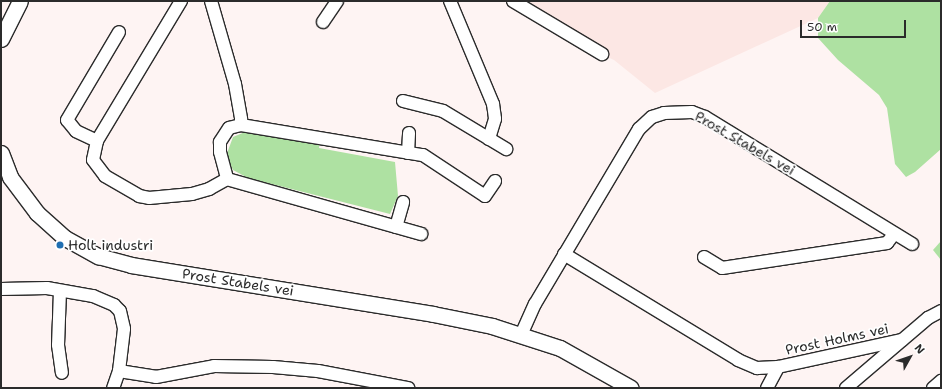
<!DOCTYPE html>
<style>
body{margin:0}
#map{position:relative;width:942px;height:389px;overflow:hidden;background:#fef4f3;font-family:"Shantell Sans",sans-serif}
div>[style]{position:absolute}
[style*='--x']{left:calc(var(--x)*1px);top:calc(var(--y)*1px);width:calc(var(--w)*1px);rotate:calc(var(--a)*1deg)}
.built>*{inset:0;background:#fce7e4}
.green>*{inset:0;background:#aee1a2}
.roads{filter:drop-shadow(1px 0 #2b2b2b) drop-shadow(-1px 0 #2b2b2b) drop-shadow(0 1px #2b2b2b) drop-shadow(0 -1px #2b2b2b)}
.minor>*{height:12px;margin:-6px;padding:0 6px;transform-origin:6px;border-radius:6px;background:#fff}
.tertiary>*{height:15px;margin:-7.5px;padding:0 7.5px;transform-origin:7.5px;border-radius:7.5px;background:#fff}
.dots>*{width:11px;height:11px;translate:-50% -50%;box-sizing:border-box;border:2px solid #fff;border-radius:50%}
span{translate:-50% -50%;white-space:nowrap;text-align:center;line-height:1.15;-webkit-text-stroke:3.5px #fff;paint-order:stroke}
.street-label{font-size:14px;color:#2b2b2b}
.poi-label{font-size:14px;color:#2b2b2b}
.left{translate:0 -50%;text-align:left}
.frame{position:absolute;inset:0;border:2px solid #2b2b2b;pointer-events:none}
.north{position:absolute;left:890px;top:337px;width:40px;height:40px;-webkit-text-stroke:3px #fff;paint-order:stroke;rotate:50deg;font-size:11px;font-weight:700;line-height:16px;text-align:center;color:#2b2b2b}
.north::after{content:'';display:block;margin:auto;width:14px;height:18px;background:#2b2b2b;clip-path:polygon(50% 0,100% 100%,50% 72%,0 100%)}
.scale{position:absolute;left:800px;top:20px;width:106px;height:18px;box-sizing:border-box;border:2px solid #2b2b2b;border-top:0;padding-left:5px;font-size:12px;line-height:14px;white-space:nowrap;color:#2b2b2b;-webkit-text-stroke:3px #fff;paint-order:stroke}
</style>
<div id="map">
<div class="built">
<div style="clip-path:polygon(514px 1px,830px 1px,818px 18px,655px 93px,614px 60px,582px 45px)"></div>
</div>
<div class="green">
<div style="clip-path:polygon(830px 1px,941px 1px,941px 149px,915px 172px,906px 177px,895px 164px,887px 108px,879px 95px,838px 60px,818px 38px,818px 18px)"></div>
<div style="clip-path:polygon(245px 132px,320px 142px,319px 148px,395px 162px,398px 196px,390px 214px,248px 178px,233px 170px,226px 156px,233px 137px)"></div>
<div style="clip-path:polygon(941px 241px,941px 260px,933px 250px)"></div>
</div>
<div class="roads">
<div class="minor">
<div style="--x:181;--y:1;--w:163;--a:121"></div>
<div style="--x:97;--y:141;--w:19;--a:102"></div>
<div style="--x:93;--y:160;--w:20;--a:53"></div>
<div style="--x:105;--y:176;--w:39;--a:30"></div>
<div style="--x:139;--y:196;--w:10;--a:11"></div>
<div style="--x:149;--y:198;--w:43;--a:-5.3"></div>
<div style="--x:192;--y:194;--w:18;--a:-16"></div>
<div style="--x:209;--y:189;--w:21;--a:-29"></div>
<div style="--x:211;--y:1;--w:86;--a:73.9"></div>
<div style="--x:235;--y:84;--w:36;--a:80"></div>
<div style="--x:241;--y:119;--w:6;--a:90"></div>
<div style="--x:241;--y:125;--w:12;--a:166"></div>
<div style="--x:229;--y:128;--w:17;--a:123"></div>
<div style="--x:220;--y:142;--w:10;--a:90"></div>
<div style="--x:220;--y:152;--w:28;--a:75"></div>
<div style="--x:227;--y:179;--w:202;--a:15.8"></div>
<div style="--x:450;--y:1;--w:112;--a:67.3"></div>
<div style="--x:493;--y:104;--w:15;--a:82"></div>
<div style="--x:495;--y:119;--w:21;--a:107"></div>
<div style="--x:513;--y:1;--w:104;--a:30.8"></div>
<div style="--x:323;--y:22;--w:25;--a:-56"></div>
<div style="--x:403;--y:101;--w:41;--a:14"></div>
<div style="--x:443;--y:111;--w:74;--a:31.1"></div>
<div style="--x:241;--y:125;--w:184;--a:9.4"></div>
<div style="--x:423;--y:155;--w:74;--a:33.5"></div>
<div style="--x:485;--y:196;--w:18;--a:-56"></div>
<div style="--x:97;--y:141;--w:23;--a:-155"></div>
<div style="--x:76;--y:131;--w:14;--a:-129"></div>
<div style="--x:67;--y:120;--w:102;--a:-59.4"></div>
<div style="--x:408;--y:153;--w:20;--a:-87"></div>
<div style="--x:396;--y:227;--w:26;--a:-74"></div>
<div style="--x:564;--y:254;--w:204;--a:31.3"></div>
<div style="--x:738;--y:360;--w:21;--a:23"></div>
<div style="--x:757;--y:368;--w:21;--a:-3"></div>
<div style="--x:704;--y:257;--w:21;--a:31"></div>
<div style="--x:722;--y:268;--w:167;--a:-8.6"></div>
<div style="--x:887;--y:243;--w:11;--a:-52"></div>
<div style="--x:1;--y:289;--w:46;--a:-1.2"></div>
<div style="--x:47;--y:288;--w:47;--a:9.9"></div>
<div style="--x:93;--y:296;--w:23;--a:23"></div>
<div style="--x:114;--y:305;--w:8;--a:45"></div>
<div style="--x:120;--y:311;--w:18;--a:77"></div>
<div style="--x:124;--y:329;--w:42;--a:96.8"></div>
<div style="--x:119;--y:371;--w:18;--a:109"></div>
<div style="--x:60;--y:291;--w:54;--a:92.1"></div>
<div style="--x:58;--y:345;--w:28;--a:82"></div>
<div style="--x:521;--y:335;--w:34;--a:-66"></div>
<div style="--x:535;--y:304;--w:204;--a:-59.3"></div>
<div style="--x:639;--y:129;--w:18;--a:-43"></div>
<div style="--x:652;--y:117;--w:13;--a:-18"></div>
<div style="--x:664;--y:113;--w:28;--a:-2"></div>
<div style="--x:692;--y:112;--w:14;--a:21"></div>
<div style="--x:705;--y:117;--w:243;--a:31.5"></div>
<div style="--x:119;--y:371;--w:37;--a:9"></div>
<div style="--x:156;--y:377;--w:59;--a:-10.7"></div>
<div style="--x:214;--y:366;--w:59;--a:1"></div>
<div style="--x:273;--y:367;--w:45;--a:5.1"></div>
<div style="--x:318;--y:371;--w:92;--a:10.7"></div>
<div style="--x:767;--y:388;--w:24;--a:-62"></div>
<div style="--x:778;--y:367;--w:127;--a:-12.3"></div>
<div style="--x:846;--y:388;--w:108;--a:-40.5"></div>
<div style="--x:928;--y:318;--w:15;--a:-28"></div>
<div style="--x:933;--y:388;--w:11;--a:-41"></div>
</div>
<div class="tertiary">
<div style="--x:1;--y:39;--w:42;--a:-63.4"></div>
<div style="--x:1;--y:153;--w:26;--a:69"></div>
<div style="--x:10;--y:177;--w:45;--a:53.1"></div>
<div style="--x:37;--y:213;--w:38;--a:42"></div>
<div style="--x:65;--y:238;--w:38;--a:29"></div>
<div style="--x:98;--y:256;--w:34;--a:15"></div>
<div style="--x:131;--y:265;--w:306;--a:9.2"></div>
<div style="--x:433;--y:314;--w:60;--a:11.5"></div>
<div style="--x:492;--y:326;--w:71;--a:17.9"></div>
<div style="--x:560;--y:348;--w:81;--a:29.4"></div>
</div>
</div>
<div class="dots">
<div style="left:60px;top:245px;background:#1f6fb2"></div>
</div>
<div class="street-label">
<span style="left:745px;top:143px;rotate:30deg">Prost Stabels vei</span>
<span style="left:238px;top:282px;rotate:9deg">Prost Stabels vei</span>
<span style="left:837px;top:339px;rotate:-12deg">Prost Holms vei</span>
</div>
<div class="poi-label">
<span class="left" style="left:68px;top:245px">Holt industri</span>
</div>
<div class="frame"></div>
<div class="north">N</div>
<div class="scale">50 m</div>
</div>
